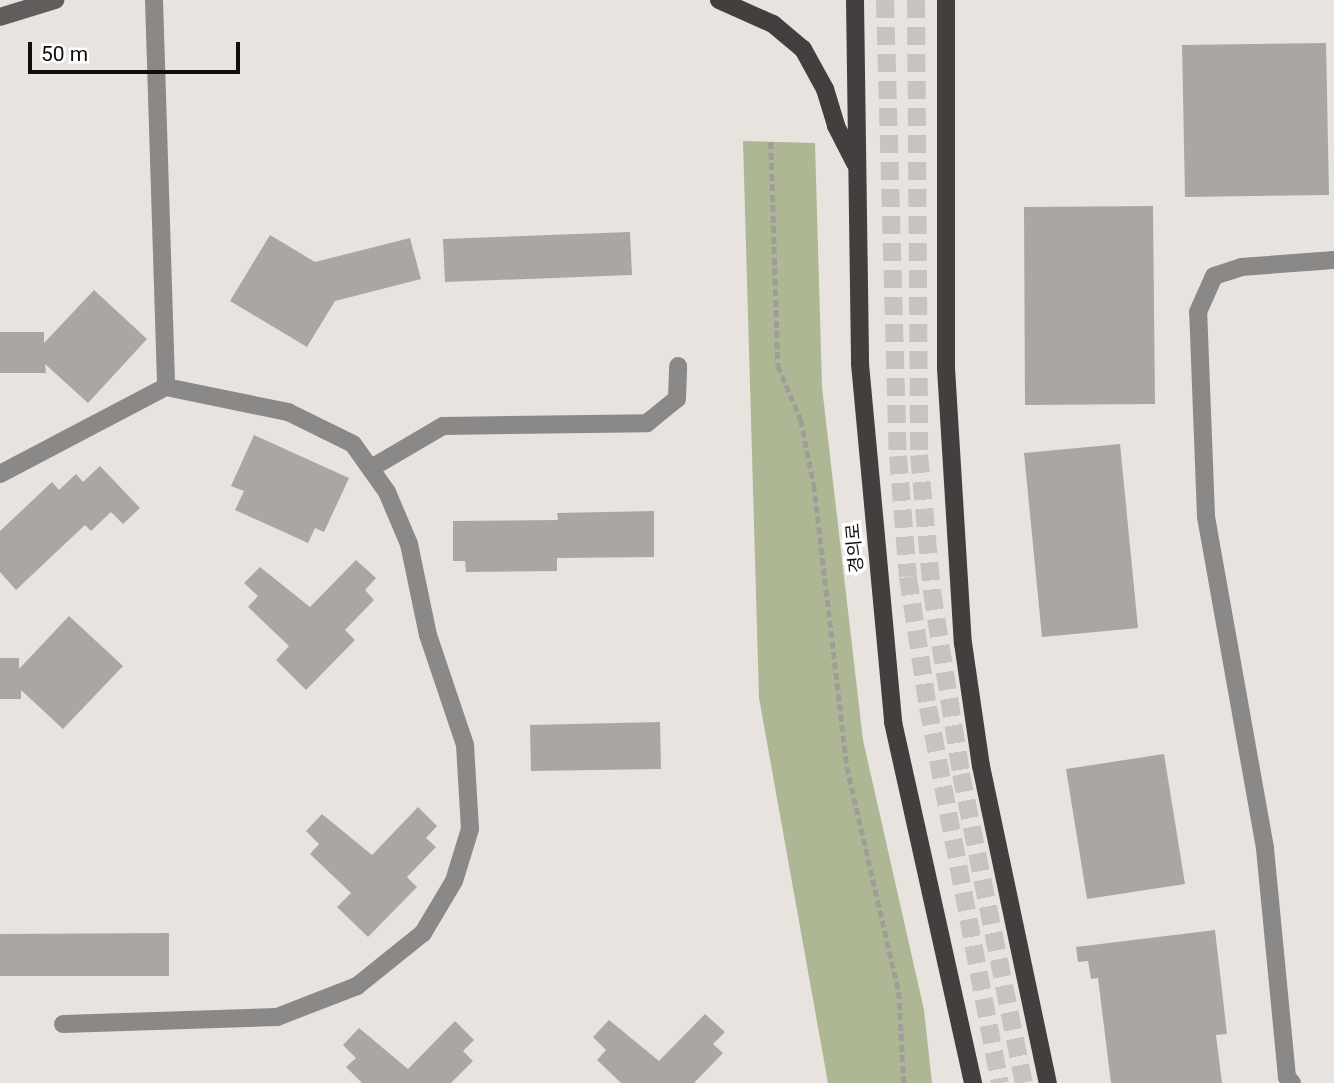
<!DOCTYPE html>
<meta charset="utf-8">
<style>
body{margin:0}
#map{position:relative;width:1334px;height:1083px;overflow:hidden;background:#e9e3df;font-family:Roboto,"Noto Sans KR",sans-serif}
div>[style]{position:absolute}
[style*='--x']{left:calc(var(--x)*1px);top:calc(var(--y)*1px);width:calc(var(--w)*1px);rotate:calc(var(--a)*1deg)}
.forest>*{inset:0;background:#aeb794}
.building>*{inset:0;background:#aaa7a2}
.primary-tunnel>*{height:18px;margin-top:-9px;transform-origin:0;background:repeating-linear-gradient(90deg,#c8c3c0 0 18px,transparent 0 27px)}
.path>*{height:4.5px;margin-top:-2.25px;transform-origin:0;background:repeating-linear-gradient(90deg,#a09c99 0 7px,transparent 0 10.5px)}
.lane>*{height:18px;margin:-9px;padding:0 9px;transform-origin:9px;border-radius:9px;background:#8b8888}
.street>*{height:18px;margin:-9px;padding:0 9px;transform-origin:9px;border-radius:9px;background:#8b8888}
.secondary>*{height:18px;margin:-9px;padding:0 9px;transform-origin:9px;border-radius:9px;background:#615d5c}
.primary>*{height:18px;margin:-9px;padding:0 9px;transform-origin:9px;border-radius:9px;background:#443f3f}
span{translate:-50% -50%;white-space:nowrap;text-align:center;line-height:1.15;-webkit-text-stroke:7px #fff;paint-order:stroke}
.street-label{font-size:18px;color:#100e0d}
.scale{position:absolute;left:28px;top:42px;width:212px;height:32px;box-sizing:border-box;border:4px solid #100e0d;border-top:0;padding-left:9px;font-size:21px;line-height:24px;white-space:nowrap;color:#100e0d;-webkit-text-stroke:5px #fff;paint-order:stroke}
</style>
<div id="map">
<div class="forest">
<div style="clip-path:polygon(743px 141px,815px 143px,822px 387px,863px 740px,924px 1010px,932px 1083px,828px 1083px,759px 698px)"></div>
</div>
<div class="building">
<div style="clip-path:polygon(1326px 43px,1329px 195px,1185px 197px,1182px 45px)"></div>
<div style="clip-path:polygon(1153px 206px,1155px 404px,1025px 405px,1024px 207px)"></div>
<div style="clip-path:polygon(630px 232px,632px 275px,445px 282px,443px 239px)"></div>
<div style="clip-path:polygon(270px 235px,315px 262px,410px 238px,421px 279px,335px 301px,307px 347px,230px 301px)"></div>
<div style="clip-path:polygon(94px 290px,147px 339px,88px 403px,45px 364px,46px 373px,0 373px,0 332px,44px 332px,44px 343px)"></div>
<div style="clip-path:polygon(254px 435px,349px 478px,324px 532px,315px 528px,308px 543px,235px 510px,244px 491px,231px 486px)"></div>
<div style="clip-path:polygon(1120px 444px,1138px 628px,1042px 637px,1024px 453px)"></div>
<div style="clip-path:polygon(100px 466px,140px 508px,123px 524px,111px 512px,91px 531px,85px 525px,16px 590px,0 572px,0 531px,52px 482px,59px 490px,76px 474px,83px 482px)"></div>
<div style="clip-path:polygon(654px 511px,654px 557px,557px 558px,557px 571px,466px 572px,465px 561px,453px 561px,453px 521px,558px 520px,557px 513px)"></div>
<div style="clip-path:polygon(356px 560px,376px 578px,365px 590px,374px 600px,345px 630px,355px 640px,306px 690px,276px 660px,289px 646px,248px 607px,258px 596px,244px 583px,260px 567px,310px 607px)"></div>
<div style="clip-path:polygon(69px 616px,123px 666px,63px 729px,21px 690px,21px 699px,0 699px,0 658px,19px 658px,19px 669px)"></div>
<div style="clip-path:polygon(660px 722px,661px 769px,531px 771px,530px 725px)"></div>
<div style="clip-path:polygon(1164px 754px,1185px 884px,1087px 899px,1066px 769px)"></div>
<div style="clip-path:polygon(418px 807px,437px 826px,426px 838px,436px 847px,407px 877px,417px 887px,368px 937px,337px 907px,351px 893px,310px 854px,319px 844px,306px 831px,322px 814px,372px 855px)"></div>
<div style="clip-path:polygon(1215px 930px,1227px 1034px,1216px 1035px,1222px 1083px,1111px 1083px,1098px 978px,1091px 979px,1088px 961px,1078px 962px,1076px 947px)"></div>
<div style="clip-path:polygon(169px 933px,169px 976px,0 976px,0 934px)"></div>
<div style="clip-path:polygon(705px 1014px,725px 1032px,713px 1044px,723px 1053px,694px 1083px,621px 1083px,597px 1060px,606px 1050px,593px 1037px,609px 1020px,659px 1061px)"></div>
<div style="clip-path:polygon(455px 1021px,474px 1040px,463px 1051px,473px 1061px,451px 1083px,362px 1083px,346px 1067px,356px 1058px,343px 1045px,359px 1028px,408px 1069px)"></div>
</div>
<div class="primary-tunnel">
<div style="--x:885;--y:0;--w:456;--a:88.4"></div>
<div style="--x:898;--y:456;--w:121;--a:85.3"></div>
<div style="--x:908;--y:577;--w:132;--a:81.3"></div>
<div style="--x:928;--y:707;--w:383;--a:79.2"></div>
<div style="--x:916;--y:0;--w:455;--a:89.6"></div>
<div style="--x:919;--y:455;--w:138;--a:84.6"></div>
<div style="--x:932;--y:592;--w:184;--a:80.9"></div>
<div style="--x:961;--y:774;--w:315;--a:78.5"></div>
</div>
<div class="path">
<div style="--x:771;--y:142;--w:224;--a:88.2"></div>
<div style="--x:778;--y:366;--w:59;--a:66.9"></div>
<div style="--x:801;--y:420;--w:66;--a:78.7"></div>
<div style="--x:814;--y:485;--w:284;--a:83.3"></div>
<div style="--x:847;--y:767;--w:231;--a:77"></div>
<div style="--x:899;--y:992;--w:91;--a:86.9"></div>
</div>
<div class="lane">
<div style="--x:154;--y:0;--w:387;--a:88.2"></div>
<div style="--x:373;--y:467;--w:81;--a:-30.4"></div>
<div style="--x:443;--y:426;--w:204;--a:-0.8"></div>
<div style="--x:647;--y:423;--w:38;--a:-39"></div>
<div style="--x:677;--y:399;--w:33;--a:-88"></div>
<div style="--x:0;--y:474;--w:187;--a:-27.7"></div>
<div style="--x:166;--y:387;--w:125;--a:11.6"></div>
<div style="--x:288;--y:412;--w:72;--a:26.2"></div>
<div style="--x:353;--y:444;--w:59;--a:54.7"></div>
<div style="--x:387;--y:492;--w:56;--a:67.1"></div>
<div style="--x:409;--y:544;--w:93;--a:78.2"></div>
<div style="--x:428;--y:635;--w:116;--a:71.4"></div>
<div style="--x:465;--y:745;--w:84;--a:86.6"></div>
<div style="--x:470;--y:829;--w:54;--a:107.1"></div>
<div style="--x:454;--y:881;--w:61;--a:120.8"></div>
<div style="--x:423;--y:933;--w:85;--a:141.2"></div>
<div style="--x:357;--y:986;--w:86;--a:158.8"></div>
<div style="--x:277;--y:1017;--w:214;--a:178.1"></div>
</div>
<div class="street">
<div style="--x:1292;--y:1083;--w:8;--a:-130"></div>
<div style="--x:1287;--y:1077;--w:230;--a:-95.5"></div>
<div style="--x:1265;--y:848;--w:337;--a:-100.1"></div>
<div style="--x:1206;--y:516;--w:204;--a:-92.2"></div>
<div style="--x:1198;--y:312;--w:39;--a:-66"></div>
<div style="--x:1214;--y:276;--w:28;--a:-18"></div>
<div style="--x:1241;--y:267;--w:93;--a:-4.3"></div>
</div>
<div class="secondary">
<div style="--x:0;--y:17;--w:58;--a:-17.2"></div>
</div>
<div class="primary">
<div style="--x:719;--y:0;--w:59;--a:24"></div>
<div style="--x:773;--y:24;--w:39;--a:40"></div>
<div style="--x:803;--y:49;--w:46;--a:61.2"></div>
<div style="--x:825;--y:89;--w:39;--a:73"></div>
<div style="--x:836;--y:126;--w:42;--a:62.8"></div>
<div style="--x:855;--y:0;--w:364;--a:89.2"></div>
<div style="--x:860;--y:364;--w:360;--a:84.7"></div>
<div style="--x:893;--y:722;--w:370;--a:77.5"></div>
<div style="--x:946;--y:0;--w:368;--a:90"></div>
<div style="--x:946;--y:368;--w:276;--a:86.5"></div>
<div style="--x:963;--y:643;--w:124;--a:81.7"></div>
<div style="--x:981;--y:766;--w:324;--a:78.1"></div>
</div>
<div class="street-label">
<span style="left:855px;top:548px;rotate:-95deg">경의로</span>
</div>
<div class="scale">50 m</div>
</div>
